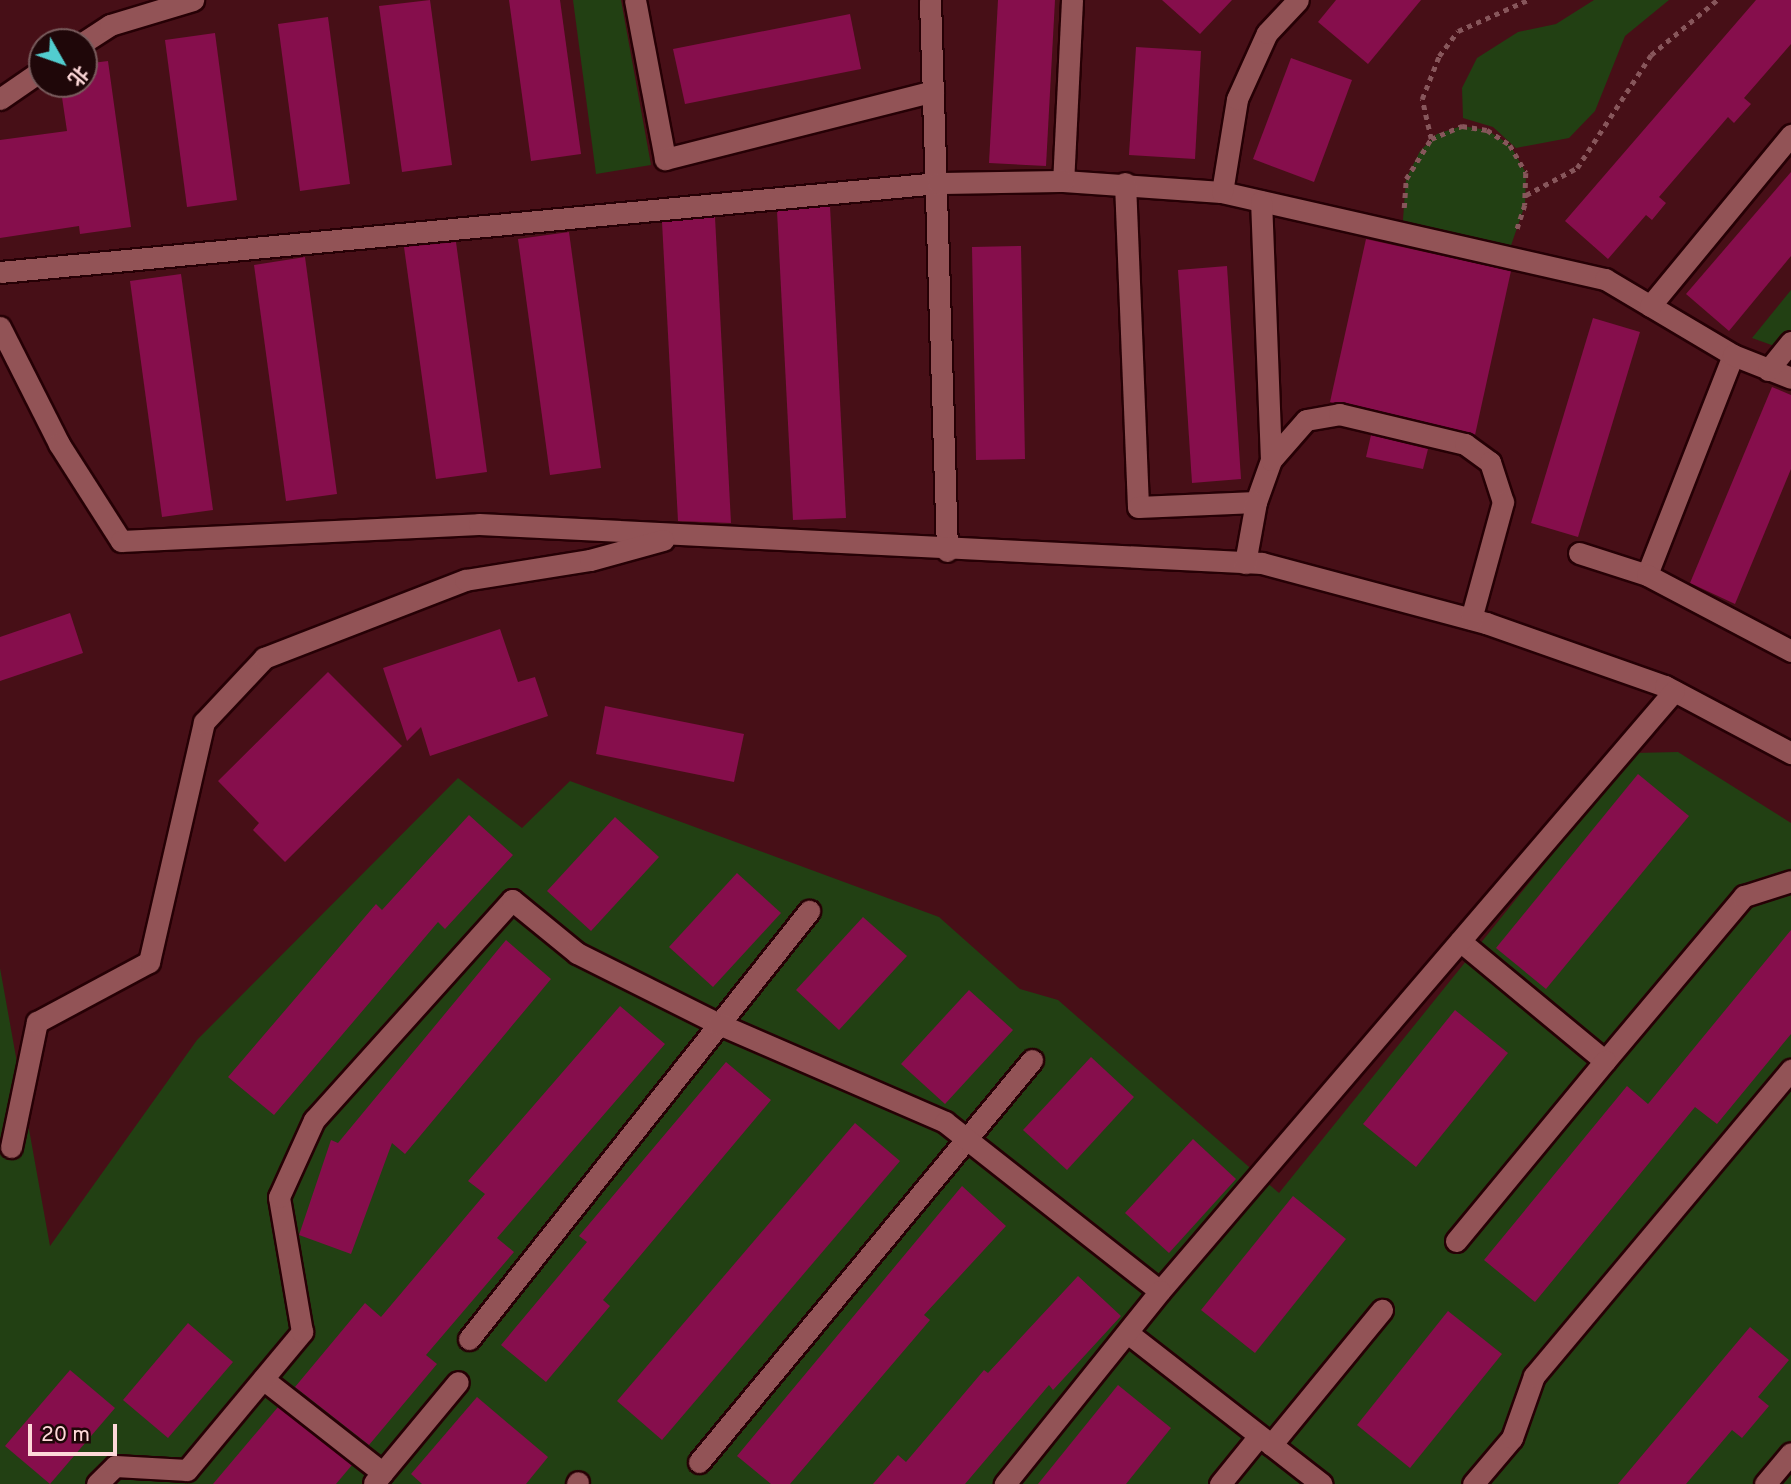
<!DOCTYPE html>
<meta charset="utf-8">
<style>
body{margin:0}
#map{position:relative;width:1791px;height:1484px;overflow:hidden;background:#470f17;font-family:Overpass,"Noto Sans SC",sans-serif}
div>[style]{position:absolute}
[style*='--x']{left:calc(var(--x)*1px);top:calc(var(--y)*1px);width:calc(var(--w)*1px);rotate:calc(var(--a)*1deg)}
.green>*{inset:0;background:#224013}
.building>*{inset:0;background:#860e4c}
.path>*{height:4.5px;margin-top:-2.25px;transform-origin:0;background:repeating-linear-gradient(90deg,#87565b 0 5px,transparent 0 10px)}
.roads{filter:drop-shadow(2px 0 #260005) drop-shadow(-2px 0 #260005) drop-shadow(0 2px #260005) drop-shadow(0 -2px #260005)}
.minor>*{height:21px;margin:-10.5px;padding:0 10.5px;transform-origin:10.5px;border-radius:10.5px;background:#925356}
span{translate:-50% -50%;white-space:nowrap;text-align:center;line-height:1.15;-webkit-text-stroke:5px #1f0709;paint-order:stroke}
.north{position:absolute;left:28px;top:28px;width:70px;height:70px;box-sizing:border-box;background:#1f0709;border:2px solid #785b5c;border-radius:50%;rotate:130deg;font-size:19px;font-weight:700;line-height:28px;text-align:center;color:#fed8d9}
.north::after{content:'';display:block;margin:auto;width:24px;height:32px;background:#52cdcf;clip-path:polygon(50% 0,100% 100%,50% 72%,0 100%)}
.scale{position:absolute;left:28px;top:1424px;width:89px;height:32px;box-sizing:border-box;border:4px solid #fed8d9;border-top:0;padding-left:9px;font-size:21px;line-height:24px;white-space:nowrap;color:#fed8d9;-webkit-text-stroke:5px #1f0709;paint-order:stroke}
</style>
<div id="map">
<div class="green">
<div style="clip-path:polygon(573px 0,621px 0,651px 165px,596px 174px)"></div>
<div style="clip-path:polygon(1594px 0,1669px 0,1625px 36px,1595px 111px,1569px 138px,1516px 148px,1493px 127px,1463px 118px,1462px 88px,1477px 58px,1518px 32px,1556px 24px)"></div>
<div style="clip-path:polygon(1462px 126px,1487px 130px,1510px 145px,1526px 173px,1525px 205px,1507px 257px,1402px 233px,1406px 179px,1420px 151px,1437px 134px)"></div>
<div style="clip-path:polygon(1791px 290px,1791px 352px,1752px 338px)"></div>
<div style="clip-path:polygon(1678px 752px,1791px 823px,1791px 1484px,0 1484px,0 968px,50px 1246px,197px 1040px,458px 778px,522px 828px,570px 781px,939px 917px,1020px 989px,1058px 1000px,1279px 1193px,1634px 753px)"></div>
</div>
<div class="building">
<div style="clip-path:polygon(430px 0,452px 165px,402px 172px,379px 6px)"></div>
<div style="clip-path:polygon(509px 0,560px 0,581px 154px,531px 161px)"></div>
<div style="clip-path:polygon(998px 0,1055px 0,1046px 166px,989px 163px)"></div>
<div style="clip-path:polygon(1162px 0,1232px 0,1200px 34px)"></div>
<div style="clip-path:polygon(1336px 0,1421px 0,1368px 64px,1318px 22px)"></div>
<div style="clip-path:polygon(1756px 0,1791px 0,1791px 44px,1744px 98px,1751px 104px,1734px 123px,1728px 117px,1659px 197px,1666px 203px,1652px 220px,1646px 215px,1608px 259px,1565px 221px)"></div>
<div style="clip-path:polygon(850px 14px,861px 69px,685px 104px,673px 49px)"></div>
<div style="clip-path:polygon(328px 17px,350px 184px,300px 191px,278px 24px)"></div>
<div style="clip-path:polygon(215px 33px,237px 200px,187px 207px,165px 40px)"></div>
<div style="clip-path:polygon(1136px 47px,1201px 51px,1195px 159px,1129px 155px)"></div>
<div style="clip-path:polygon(1291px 58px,1352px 80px,1314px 182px,1253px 159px)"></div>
<div style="clip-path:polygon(108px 61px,131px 227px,80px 234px,79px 226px,0 238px,0 140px,67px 131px,60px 84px,84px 84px,84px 64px)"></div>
<div style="clip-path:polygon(1791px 172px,1791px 256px,1729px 331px,1686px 294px)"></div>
<div style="clip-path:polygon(830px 206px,846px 518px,793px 520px,777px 211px)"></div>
<div style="clip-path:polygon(715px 217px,731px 523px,678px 521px,662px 222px)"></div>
<div style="clip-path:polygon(569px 232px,601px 468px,550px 475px,518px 239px)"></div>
<div style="clip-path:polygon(1366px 239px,1511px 271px,1475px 435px,1330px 402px)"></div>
<div style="clip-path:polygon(456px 242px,487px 472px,436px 479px,404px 247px)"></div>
<div style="clip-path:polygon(1021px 246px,1025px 459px,976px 460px,972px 247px)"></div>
<div style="clip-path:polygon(305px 257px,337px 494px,286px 501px,254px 265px)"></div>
<div style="clip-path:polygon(1227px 266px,1241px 479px,1192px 483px,1178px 270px)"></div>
<div style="clip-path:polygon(181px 274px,213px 510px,162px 517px,130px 281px)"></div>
<div style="clip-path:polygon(1593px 318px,1640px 332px,1578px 537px,1531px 523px)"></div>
<div style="clip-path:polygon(1772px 387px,1791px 395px,1791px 469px,1735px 604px,1690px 583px)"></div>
<div style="clip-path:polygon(1371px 435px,1428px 449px,1423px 469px,1366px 457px)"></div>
<div style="clip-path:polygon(70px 613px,83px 653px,0 681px,0 637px)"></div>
<div style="clip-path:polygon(500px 629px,518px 682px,535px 677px,548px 716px,430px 756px,421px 727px,407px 741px,383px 668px)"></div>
<div style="clip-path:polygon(328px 672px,402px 746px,285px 862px,253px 830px,259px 823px,218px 781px)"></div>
<div style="clip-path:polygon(605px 706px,744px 734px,734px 782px,596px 754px)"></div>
<div style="clip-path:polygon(1638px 774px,1689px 816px,1546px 989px,1496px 948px)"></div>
<div style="clip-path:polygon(469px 815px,513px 855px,445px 929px,438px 922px,274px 1115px,228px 1077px,376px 904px,382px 910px)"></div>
<div style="clip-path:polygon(615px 817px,659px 857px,591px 931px,547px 891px)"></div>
<div style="clip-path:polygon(737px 873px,781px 913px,713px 987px,669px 947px)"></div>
<div style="clip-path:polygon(863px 917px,907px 956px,839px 1030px,796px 990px)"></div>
<div style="clip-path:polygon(1791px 930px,1791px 1034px,1717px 1124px,1695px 1107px,1535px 1302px,1484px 1260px,1627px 1086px,1648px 1104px)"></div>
<div style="clip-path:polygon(506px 940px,551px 979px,405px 1154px,392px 1143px,351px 1254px,299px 1235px,331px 1140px,338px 1143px)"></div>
<div style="clip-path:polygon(969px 990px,1013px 1030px,945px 1104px,901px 1064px)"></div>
<div style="clip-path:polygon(620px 1006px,665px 1044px,497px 1238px,514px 1252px,426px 1355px,437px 1364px,369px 1445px,295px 1387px,365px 1303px,381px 1317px,485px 1194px,468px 1181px)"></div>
<div style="clip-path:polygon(1455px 1010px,1508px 1053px,1416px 1167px,1363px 1124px)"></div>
<div style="clip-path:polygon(1091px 1057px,1134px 1097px,1067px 1170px,1023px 1130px)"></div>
<div style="clip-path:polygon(726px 1062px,771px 1100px,603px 1300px,610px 1306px,546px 1382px,501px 1345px,587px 1242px,579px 1236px)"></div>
<div style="clip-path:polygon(855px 1123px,900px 1161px,662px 1440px,617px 1401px)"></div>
<div style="clip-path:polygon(1193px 1139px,1236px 1179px,1169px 1253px,1125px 1213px)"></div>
<div style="clip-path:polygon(962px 1186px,1006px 1226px,924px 1315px,930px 1320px,790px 1484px,771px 1484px,737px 1456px)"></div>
<div style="clip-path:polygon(1293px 1196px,1346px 1239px,1255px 1353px,1201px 1310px)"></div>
<div style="clip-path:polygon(1078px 1276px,1121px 1316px,1053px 1390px,1049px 1385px,965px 1484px,873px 1484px,898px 1455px,906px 1462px,984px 1370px,988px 1373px)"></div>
<div style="clip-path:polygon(1448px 1311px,1502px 1354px,1410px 1468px,1357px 1425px)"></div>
<div style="clip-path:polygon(188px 1323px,233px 1362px,168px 1438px,123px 1400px)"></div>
<div style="clip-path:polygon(1750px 1327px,1789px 1360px,1758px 1397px,1769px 1406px,1742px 1438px,1732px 1430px,1686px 1484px,1618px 1484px)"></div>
<div style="clip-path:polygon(70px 1370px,115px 1408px,50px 1484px,5px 1446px)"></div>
<div style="clip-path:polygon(1118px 1385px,1171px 1428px,1126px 1484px,1038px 1484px)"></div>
<div style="clip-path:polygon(477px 1397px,548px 1457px,526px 1484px,422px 1484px,411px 1474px)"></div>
<div style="clip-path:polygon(278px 1407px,352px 1465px,336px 1484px,213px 1484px)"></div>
</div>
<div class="path">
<div style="--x:1431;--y:139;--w:41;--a:-102.7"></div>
<div style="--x:1422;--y:99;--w:46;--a:-68.4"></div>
<div style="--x:1439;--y:56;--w:31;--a:-53"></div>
<div style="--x:1458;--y:31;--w:77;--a:-23.9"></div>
<div style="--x:1526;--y:195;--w:58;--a:-27.9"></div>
<div style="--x:1577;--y:168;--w:135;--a:-56.8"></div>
<div style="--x:1651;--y:55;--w:86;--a:-39.8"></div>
<div style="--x:1404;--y:208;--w:29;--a:-86"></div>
<div style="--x:1406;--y:179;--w:47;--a:-58"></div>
<div style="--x:1431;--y:139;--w:34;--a:-23"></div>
<div style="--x:1462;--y:126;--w:25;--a:9"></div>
<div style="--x:1487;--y:130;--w:27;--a:33"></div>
<div style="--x:1510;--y:145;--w:32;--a:60"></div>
<div style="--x:1526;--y:173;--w:32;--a:92"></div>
<div style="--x:1525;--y:205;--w:29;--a:108"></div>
</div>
<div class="roads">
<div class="minor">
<div style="--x:635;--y:0;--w:162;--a:79.3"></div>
<div style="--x:665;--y:159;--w:276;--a:-14.2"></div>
<div style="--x:930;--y:0;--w:551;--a:88.23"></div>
<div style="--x:1072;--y:0;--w:181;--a:92.8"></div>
<div style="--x:1063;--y:181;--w:159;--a:4"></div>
<div style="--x:1222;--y:192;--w:393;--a:12.8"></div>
<div style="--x:1605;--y:279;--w:149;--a:30.7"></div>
<div style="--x:1733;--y:355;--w:236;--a:111.4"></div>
<div style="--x:84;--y:42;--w:31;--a:-33"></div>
<div style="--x:110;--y:25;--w:87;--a:-16.8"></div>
<div style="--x:0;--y:99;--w:51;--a:-34.6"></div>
<div style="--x:1125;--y:183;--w:324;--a:87.7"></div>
<div style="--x:1138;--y:507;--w:118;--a:-2.4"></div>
<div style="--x:1256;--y:502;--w:45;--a:-70.3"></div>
<div style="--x:1271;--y:460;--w:259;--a:-92.2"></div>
<div style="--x:1222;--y:192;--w:94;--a:-80.8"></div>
<div style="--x:1237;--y:99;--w:72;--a:-65.6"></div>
<div style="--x:1267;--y:33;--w:45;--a:-46.8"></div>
<div style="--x:0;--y:272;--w:942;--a:-5.42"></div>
<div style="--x:938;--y:183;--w:125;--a:-0.9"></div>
<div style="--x:1650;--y:306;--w:222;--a:-50.5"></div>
<div style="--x:0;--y:327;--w:131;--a:63.2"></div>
<div style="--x:59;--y:444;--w:115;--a:57.4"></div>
<div style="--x:121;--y:541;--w:358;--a:-2.7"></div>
<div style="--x:479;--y:524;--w:784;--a:2.85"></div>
<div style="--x:1262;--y:563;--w:232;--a:15"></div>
<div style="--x:1486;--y:623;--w:190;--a:19.4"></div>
<div style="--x:1665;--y:686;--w:143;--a:28"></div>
<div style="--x:1733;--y:355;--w:62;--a:21.6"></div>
<div style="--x:1768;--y:370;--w:36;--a:-51"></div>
<div style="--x:1271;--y:460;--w:53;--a:-48.8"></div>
<div style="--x:1306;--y:420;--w:34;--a:-10"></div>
<div style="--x:1339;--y:414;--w:130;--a:13.4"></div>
<div style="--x:1465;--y:444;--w:31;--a:36"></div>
<div style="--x:1490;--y:462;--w:42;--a:72"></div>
<div style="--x:1503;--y:502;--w:121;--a:105.3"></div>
<div style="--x:1579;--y:553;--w:71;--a:17.9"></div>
<div style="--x:1647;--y:575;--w:163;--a:27.8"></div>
<div style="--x:1245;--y:563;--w:62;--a:-79.8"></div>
<div style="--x:1460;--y:941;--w:188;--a:39.6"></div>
<div style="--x:1605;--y:1061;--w:216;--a:-49.9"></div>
<div style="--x:1744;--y:896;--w:49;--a:-17.7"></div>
<div style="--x:11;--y:1147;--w:128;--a:-78.3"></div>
<div style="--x:37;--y:1022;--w:127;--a:-28.2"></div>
<div style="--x:149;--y:962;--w:246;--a:-77.1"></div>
<div style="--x:204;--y:722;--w:88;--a:-46.8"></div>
<div style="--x:264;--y:658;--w:216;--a:-21.2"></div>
<div style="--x:465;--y:580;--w:127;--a:-9.1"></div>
<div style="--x:590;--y:560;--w:76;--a:-15.3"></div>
<div style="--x:1456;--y:1241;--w:234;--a:-50.4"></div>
<div style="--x:1160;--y:1291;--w:790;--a:-49.41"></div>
<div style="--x:1129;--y:1334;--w:244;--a:37.9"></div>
<div style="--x:469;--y:1339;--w:547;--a:-51.54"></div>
<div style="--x:263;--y:1379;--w:152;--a:38.1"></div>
<div style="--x:1271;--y:1445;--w:175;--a:-50.6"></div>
<div style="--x:699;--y:1462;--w:522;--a:-50.36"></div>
<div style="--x:374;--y:1483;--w:131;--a:-50.3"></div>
<div style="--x:97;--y:1484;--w:25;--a:-45"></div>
<div style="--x:115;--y:1466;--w:72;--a:3.2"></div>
<div style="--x:187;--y:1470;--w:180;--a:-50.2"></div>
<div style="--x:302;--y:1332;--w:137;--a:-99.7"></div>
<div style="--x:279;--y:1197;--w:85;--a:-65.6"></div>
<div style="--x:314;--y:1120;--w:296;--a:-48"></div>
<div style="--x:512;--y:900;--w:84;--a:39.2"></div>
<div style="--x:577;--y:953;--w:159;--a:26.6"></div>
<div style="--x:719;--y:1024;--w:246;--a:23.4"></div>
<div style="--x:945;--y:1122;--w:273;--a:38.2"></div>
<div style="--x:1160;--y:1291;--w:248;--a:128.8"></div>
<div style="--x:577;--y:1484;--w:2;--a:-63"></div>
<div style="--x:1220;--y:1484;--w:62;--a:-50.9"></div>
<div style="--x:1473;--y:1484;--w:60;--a:-49.7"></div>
<div style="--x:1512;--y:1438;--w:66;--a:-70.5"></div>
<div style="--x:1534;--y:1376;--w:400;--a:-50"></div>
<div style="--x:1765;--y:1484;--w:40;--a:-50"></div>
</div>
</div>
<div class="north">北</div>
<div class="scale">20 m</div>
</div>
